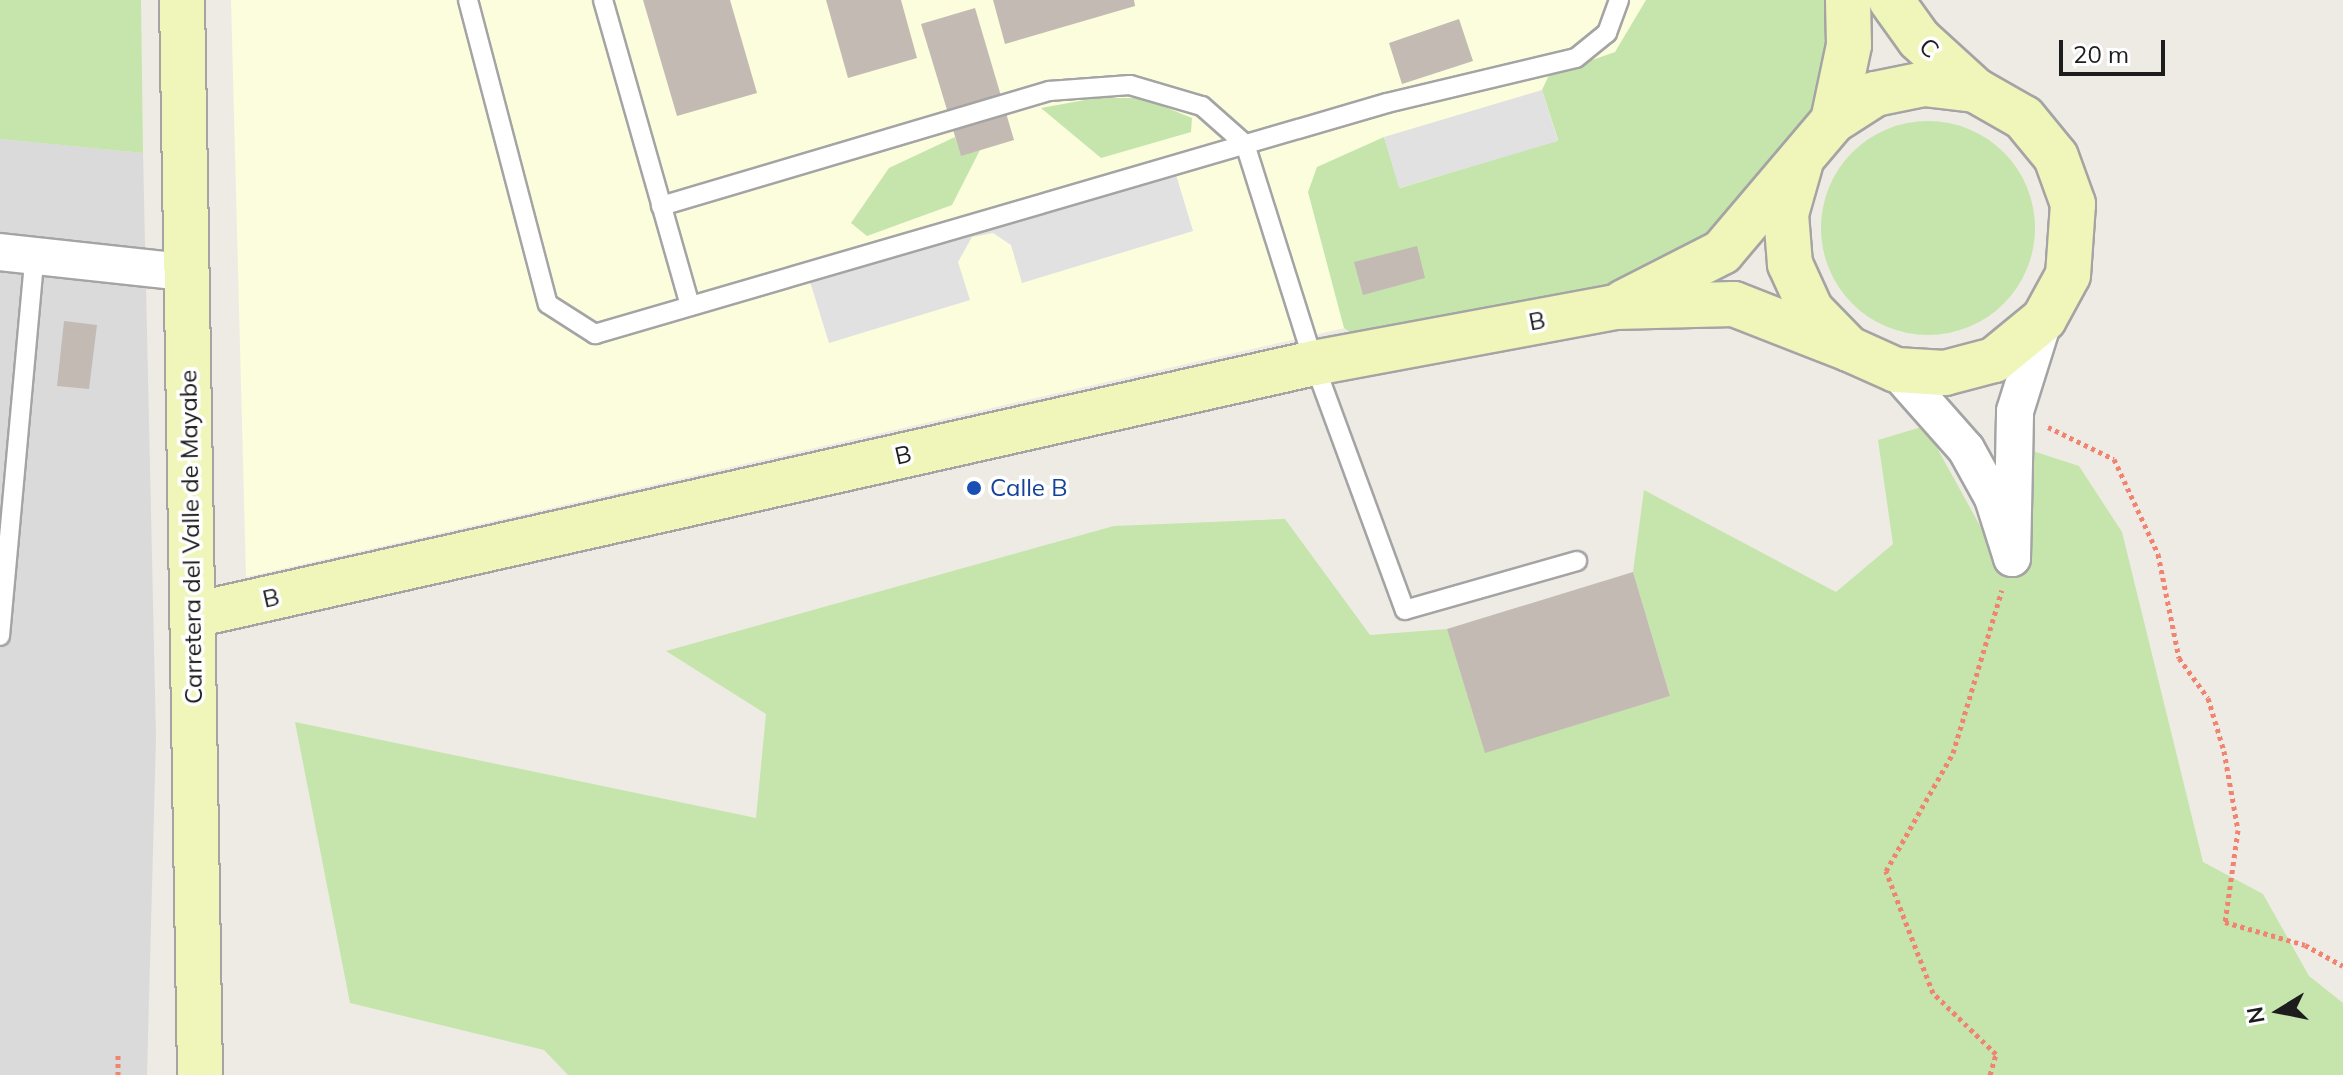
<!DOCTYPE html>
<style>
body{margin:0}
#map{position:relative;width:2343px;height:1075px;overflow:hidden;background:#eeebe4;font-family:Mulish,sans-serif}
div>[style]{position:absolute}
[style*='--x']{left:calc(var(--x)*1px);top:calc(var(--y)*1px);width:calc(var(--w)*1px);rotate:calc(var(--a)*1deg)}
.residential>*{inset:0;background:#dbdada}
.education>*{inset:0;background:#fbfddd}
.grass>*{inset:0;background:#c5e5ac}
.round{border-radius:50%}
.parking>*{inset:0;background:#e1e1e1}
.building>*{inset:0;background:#c2bab3}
.path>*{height:5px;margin-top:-2.5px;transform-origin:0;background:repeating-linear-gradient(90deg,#f18471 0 4px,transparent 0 8px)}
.roads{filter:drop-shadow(2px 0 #a4a4a4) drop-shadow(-2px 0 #a4a4a4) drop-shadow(0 2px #a4a4a4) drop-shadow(0 -2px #a4a4a4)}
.lane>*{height:18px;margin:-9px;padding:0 9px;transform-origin:9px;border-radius:9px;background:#fff}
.street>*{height:36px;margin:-18px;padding:0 18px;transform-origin:18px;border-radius:18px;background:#fff}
.secondary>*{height:44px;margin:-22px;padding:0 22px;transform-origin:22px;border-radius:22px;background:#f0f5ba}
.dots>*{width:22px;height:22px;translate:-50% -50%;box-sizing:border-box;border:4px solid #fff;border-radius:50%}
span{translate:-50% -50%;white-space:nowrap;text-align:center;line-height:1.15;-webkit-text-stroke:7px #fff;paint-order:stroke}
.street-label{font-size:24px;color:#1d1d1d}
.transit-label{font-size:24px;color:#164399}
.left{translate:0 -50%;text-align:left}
.north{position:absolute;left:2239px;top:971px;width:80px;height:80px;-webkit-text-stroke:6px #fff;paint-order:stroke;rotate:260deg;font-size:22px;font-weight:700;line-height:32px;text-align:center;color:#1d1d1d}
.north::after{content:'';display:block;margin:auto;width:28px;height:36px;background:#1d1d1d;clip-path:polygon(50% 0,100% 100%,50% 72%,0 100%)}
.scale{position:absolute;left:2059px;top:40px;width:106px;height:36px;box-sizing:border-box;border:4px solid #1d1d1d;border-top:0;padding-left:10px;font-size:24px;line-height:28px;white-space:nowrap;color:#1d1d1d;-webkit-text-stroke:6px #fff;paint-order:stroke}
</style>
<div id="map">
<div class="residential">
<div style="clip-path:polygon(0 139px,143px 153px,156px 737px,147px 1075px,0 1075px)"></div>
</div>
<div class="education">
<div style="clip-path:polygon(231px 0,1807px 0,1680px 252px,246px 577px)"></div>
</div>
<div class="grass">
<div style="clip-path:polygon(0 0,141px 0,143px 153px,0 139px)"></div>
<div style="clip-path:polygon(1646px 0,1840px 0,1826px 120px,1715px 249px,1645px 285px,1365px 342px,1344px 328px,1308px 192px,1317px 167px,1384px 137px,1400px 188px,1558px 140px,1542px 90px,1549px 75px,1615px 52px)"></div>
<div style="clip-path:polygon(1096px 98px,1143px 98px,1192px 118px,1191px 132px,1101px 158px,1041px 108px)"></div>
<div class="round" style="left:1821px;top:121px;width:214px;height:214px"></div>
<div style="clip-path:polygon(955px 137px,961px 155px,980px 150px,952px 205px,867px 236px,851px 223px,889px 168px)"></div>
<div style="clip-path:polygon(1925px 426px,1995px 553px,2030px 450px,2079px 466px,2122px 532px,2203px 862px,2263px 894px,2309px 976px,2343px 1003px,2343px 1075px,568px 1075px,544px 1050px,350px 1003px,295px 722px,756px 818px,766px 714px,666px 651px,1114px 526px,1285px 519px,1370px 635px,1447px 629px,1485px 752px,1670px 696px,1633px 572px,1644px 490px,1836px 592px,1893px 544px,1878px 440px)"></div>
</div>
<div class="parking">
<div style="clip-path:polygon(1542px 90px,1558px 141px,1399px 188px,1384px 137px)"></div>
<div style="clip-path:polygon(1173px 165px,1193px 231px,1022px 283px,1011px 245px,993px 233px,972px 237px,958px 262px,970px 300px,829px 343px,807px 272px)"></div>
</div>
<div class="building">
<div style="clip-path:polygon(643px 0,730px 0,757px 93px,677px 116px)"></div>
<div style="clip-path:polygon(826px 0,901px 0,917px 58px,848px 78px)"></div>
<div style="clip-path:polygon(993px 0,1134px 0,1135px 6px,1005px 44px)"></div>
<div style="clip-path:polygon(975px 8px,1014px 140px,961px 156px,921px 24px)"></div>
<div style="clip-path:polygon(1459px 19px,1473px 61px,1402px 84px,1389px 43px)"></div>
<div style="clip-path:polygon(1417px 246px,1425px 278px,1363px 295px,1354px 262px)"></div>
<div style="clip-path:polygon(64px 321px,97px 325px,89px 389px,57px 386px)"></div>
<div style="clip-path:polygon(1633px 572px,1670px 696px,1485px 753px,1447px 629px)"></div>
</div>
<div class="path">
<div style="--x:2048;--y:427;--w:73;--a:25.9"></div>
<div style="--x:2114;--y:459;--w:105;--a:65.1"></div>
<div style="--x:2158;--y:554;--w:106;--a:78.6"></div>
<div style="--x:2179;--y:658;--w:49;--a:54.1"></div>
<div style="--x:2208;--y:698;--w:55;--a:73.2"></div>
<div style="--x:2224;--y:751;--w:80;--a:80"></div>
<div style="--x:2238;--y:830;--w:93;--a:98"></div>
<div style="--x:2225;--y:922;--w:83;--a:16"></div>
<div style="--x:2305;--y:945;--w:43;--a:28.9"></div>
<div style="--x:118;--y:1075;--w:20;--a:-90"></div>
<div style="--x:1990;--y:1075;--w:22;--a:-74"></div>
<div style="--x:1996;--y:1054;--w:88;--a:-135.9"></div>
<div style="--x:1933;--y:993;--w:131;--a:-111.1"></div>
<div style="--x:1886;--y:871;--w:136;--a:-60.4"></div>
<div style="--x:1953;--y:753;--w:170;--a:-73.3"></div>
</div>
<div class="roads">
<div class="lane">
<div style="--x:468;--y:0;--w:314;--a:75.3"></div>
<div style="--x:548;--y:304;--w:56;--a:32.6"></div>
<div style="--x:595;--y:334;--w:825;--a:-16.26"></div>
<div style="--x:1387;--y:103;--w:194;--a:-13.4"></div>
<div style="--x:1576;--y:58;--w:40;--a:-39"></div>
<div style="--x:1607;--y:33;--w:35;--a:-70"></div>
<div style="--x:603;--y:0;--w:318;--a:74.1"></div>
<div style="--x:661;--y:206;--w:405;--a:-16.5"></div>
<div style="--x:1049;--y:91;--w:81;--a:-4.2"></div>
<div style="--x:1130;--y:85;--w:75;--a:16.3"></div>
<div style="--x:1202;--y:106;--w:57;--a:41.5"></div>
<div style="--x:1245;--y:144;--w:230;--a:72.5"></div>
<div style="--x:1314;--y:363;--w:263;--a:69.8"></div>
<div style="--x:1405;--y:610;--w:179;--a:-15.9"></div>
<div style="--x:0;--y:636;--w:383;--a:-84.8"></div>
</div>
<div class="street">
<div style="--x:0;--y:252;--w:186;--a:6.2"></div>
<div style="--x:1896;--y:370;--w:106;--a:48.5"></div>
<div style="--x:1966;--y:449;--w:56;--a:61.1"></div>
<div style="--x:1993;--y:498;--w:63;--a:72.4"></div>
<div style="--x:2012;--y:558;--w:147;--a:-88.8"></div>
<div style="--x:2015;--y:411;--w:96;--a:-72.5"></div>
</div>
<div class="secondary">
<div style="--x:182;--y:0;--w:1075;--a:89.04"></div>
<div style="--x:1891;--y:0;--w:48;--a:54.3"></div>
<div style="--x:1919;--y:39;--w:76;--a:42.3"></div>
<div style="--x:1833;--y:121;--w:78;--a:-78.1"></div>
<div style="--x:1849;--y:45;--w:45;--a:-91.3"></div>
<div style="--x:1624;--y:302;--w:110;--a:-27"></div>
<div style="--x:1722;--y:252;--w:172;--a:-49.7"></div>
<div style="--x:1833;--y:121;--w:50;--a:-32.7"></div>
<div style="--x:1875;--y:94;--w:50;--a:-11.5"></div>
<div style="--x:1924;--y:84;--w:51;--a:6.7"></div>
<div style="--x:1975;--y:90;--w:56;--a:29.7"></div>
<div style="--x:2024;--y:118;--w:50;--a:50.6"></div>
<div style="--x:2056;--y:157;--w:50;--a:70.1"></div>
<div style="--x:2073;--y:204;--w:71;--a:94"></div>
<div style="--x:2068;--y:275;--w:50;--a:118.6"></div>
<div style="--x:2044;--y:319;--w:65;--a:140.6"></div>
<div style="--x:1994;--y:360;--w:51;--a:165.1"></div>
<div style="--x:1945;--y:373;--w:49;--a:-176.5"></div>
<div style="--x:1896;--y:370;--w:51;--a:-155.9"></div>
<div style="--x:1849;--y:349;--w:54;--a:-134.3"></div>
<div style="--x:1811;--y:310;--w:51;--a:-114.5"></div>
<div style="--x:1790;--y:264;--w:50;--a:-94.6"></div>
<div style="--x:1786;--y:214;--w:51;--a:-74.1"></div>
<div style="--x:194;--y:615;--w:1148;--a:-12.68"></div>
<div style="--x:1314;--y:363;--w:306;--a:-10.5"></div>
<div style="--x:1615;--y:307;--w:119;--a:-1.4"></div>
<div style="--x:1734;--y:304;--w:123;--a:21.4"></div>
</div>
</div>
<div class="dots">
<div style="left:974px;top:488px;background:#1a4fb4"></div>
</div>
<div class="street-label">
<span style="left:1929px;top:48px;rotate:44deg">C</span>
<span style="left:1537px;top:321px;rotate:-11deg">B</span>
<span style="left:903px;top:455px;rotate:-13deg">B</span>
<span style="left:191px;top:537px;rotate:-91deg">Carretera del Valle de Mayabe</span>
<span style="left:271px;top:598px;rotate:-13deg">B</span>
</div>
<div class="transit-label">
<span class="left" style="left:990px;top:488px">Calle B</span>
</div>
<div class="north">N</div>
<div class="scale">20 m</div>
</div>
